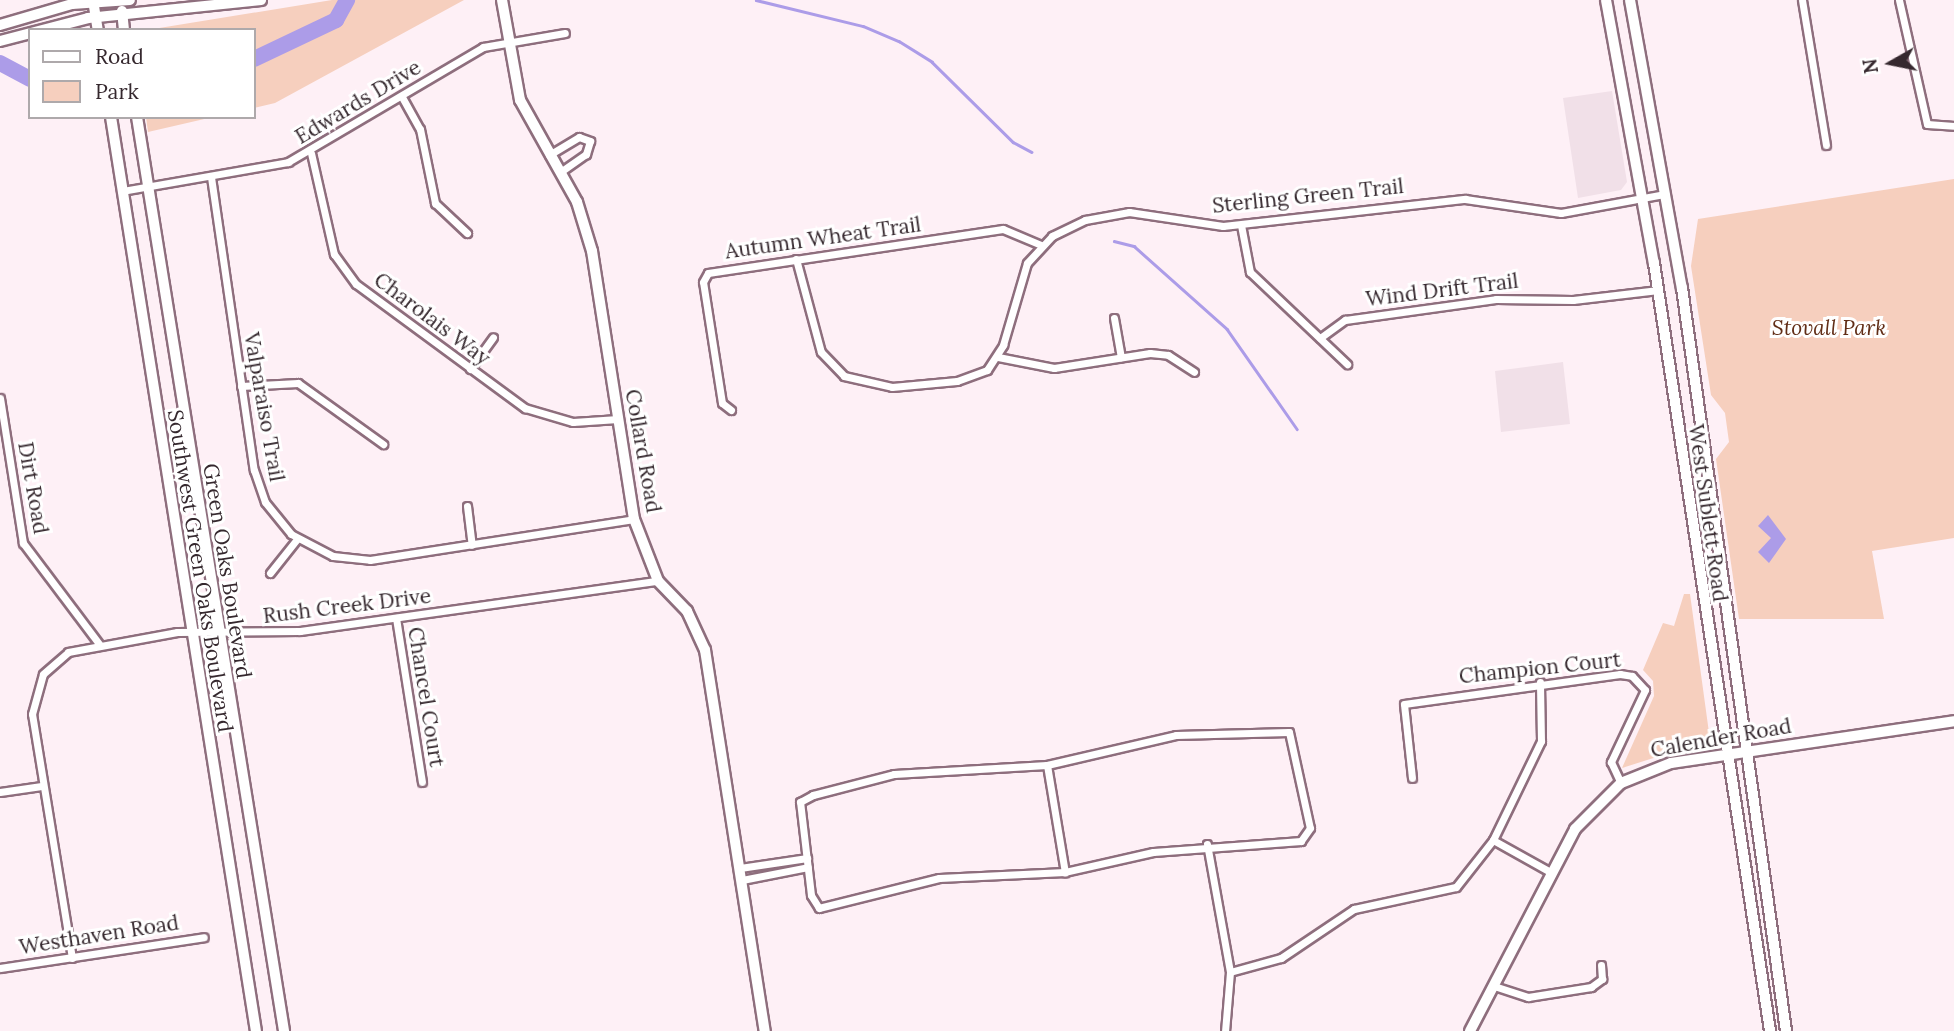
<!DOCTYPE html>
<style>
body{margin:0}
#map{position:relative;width:1954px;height:1031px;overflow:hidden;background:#fef0f6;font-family:Lora,serif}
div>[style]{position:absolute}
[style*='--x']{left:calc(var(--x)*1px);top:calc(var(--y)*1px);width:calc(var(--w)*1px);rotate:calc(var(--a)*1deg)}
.built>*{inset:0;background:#f1e0e8}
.green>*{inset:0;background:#f6cfbe}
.water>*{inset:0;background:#ac9ce8}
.stream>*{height:2.5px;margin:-1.25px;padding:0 1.25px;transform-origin:1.25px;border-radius:1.25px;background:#ac9ce8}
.river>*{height:16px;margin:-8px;padding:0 8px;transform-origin:8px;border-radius:8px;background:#ac9ce8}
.roads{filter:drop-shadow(2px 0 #8e6e7d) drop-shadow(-2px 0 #8e6e7d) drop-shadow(0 2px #8e6e7d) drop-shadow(0 -2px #8e6e7d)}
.street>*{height:7px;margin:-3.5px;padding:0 3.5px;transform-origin:3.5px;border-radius:3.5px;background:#fff}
.secondary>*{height:10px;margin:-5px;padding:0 5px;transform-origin:5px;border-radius:5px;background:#fff}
span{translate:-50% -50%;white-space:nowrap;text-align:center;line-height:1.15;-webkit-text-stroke:6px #fff;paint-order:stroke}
.street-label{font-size:21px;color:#35282e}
.park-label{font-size:21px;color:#612d16;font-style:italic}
.legend{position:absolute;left:28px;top:28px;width:228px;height:91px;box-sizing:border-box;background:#fff;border:2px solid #aea9ab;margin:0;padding:9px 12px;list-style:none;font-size:21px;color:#35282e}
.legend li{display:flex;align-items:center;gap:14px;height:35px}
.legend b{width:35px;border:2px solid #aea9ab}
.north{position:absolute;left:1856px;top:28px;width:70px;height:70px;-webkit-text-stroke:5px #fff;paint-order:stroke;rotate:261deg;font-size:19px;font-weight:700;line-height:28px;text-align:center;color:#35282e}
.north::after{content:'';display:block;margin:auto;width:24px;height:32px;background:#35282e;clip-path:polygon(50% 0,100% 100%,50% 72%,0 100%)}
</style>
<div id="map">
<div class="built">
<div style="clip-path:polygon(1612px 91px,1627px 182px,1621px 190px,1578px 198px,1563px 98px)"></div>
<div style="clip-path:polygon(1563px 362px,1570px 424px,1501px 432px,1495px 371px)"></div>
</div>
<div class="green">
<div style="clip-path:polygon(332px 0,464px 0,275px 103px,254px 108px,254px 30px,147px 30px)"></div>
<div style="clip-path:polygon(146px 117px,213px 117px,148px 132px)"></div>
<div style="clip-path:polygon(1954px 179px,1954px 538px,1872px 551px,1884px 619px,1739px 619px,1716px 459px,1729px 442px,1725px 413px,1711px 395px,1691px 266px,1698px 219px)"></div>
<div style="clip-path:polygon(1684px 594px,1690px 594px,1710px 740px,1622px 768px,1654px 696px,1653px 681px,1643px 670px,1663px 623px,1674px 626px)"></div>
</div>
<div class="water">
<div style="clip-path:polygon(1768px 515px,1786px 539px,1769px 563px,1758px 552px,1771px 538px,1758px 526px)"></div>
</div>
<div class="stream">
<div style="--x:756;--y:0;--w:110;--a:13.7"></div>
<div style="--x:863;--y:26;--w:39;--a:23"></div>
<div style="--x:899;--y:41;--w:39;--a:32"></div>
<div style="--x:932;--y:62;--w:114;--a:44.6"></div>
<div style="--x:1013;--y:142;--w:21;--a:28"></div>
<div style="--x:1114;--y:241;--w:21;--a:14"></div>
<div style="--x:1134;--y:246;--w:125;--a:41.7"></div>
<div style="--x:1227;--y:329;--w:122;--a:55"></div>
</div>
<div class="river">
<div style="--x:254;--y:59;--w:91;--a:-25.4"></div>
<div style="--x:336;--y:20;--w:23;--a:-61"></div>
<div style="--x:0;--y:63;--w:34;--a:28"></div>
</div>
<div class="roads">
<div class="street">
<div style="--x:1802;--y:0;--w:147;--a:80.6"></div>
<div style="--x:1899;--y:0;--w:127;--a:77.3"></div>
<div style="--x:1927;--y:124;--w:27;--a:4"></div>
<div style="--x:402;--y:97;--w:37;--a:61"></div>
<div style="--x:420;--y:129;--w:76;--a:78.5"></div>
<div style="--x:435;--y:203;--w:44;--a:43.2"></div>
<div style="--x:311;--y:153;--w:104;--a:77.2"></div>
<div style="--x:334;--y:254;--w:37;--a:54"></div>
<div style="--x:356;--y:284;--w:210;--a:36.3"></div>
<div style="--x:525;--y:408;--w:50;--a:16.3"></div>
<div style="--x:573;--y:422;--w:45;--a:-3.8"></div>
<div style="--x:549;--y:155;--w:35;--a:-31"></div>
<div style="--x:579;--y:137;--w:12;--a:20"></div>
<div style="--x:590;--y:141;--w:14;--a:107"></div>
<div style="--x:586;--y:154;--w:32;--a:145"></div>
<div style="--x:211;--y:177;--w:296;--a:81.7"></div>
<div style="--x:254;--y:470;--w:34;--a:71"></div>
<div style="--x:265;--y:502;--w:41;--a:50.9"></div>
<div style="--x:291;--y:534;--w:47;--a:27.6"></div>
<div style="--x:333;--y:556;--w:37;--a:6"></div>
<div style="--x:370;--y:560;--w:267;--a:-8.8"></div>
<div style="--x:122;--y:191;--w:169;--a:-9.9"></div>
<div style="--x:288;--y:162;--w:226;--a:-30.5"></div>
<div style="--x:483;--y:47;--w:83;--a:-9.7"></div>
<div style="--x:1241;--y:225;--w:48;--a:79.2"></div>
<div style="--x:1250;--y:272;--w:134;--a:43.5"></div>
<div style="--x:796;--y:259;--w:96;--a:75"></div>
<div style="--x:821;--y:352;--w:33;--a:46"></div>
<div style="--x:844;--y:376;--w:49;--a:12.9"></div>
<div style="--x:892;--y:387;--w:65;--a:-5.3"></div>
<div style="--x:957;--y:381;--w:32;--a:-20"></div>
<div style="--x:987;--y:370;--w:30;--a:-57"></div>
<div style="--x:1003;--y:345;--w:85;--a:-73.7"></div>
<div style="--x:1027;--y:263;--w:37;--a:-47"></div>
<div style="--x:1052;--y:236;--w:37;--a:-26"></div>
<div style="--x:1085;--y:220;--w:45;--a:-10.3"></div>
<div style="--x:1129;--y:212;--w:95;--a:8.5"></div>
<div style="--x:1223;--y:226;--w:244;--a:-6.4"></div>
<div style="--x:1465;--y:199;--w:97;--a:8.3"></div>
<div style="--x:1561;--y:213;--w:106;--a:-10.4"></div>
<div style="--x:1114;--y:318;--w:40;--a:80"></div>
<div style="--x:1320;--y:338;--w:31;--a:-36"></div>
<div style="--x:1345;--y:320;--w:152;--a:-7.9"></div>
<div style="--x:1496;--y:299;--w:77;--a:0.7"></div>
<div style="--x:1573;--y:300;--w:86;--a:-6.7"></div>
<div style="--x:998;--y:357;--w:57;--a:11.1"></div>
<div style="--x:1054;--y:368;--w:97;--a:-8.9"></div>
<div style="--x:1150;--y:353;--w:18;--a:6"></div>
<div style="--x:1168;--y:355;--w:31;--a:33"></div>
<div style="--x:470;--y:369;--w:39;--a:-54"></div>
<div style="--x:241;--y:386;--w:57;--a:-3"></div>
<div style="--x:298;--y:383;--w:105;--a:35.7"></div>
<div style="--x:0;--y:398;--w:147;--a:81"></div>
<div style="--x:23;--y:543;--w:126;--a:53"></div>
<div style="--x:731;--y:410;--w:11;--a:-142"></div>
<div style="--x:722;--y:403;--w:122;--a:-98.9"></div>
<div style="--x:703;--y:282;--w:10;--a:-61"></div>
<div style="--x:708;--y:273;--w:298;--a:-8.5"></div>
<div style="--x:1003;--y:229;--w:41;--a:22.8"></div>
<div style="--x:467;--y:506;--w:39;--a:83"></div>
<div style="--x:270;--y:573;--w:43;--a:-51.5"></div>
<div style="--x:396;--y:618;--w:166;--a:81"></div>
<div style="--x:1289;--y:732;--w:98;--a:77.7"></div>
<div style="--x:1310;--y:828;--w:16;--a:125"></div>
<div style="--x:1301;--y:841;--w:148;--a:175.7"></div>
<div style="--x:1153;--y:852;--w:90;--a:167.2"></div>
<div style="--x:1065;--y:872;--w:126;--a:177.3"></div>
<div style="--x:939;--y:878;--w:124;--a:166"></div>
<div style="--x:819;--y:908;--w:15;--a:-122"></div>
<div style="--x:811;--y:895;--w:94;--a:-96.7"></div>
<div style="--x:800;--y:802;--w:15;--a:-28"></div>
<div style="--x:813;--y:795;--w:84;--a:-14.5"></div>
<div style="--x:894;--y:774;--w:153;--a:-3.4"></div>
<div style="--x:1047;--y:765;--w:132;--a:-13.1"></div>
<div style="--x:1176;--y:735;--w:113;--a:-1.5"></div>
<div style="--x:1047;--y:765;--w:109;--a:80.5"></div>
<div style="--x:1412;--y:778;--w:74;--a:-96.2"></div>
<div style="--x:1404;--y:704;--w:218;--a:-7.9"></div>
<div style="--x:1620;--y:674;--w:12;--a:9"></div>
<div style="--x:1632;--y:676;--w:19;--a:47"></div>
<div style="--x:1645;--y:690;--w:80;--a:115.3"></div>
<div style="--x:1611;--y:762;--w:23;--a:65"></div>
<div style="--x:0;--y:792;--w:42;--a:-8.1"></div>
<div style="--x:1493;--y:840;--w:68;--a:29.2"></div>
<div style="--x:1207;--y:844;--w:130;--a:79.8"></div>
<div style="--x:1230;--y:972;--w:59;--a:94.8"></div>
<div style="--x:740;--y:868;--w:68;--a:-8.5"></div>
<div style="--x:742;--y:880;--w:67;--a:-11.1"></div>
<div style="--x:72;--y:958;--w:247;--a:-99.3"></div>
<div style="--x:32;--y:714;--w:41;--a:-74.6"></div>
<div style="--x:43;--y:674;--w:33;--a:-41"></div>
<div style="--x:68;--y:652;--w:111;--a:-10.4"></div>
<div style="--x:177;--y:632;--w:123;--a:-0.5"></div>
<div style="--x:300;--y:631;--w:361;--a:-8"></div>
<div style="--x:0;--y:968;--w:206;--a:-8.6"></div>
<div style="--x:1230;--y:972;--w:53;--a:-15.4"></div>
<div style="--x:1281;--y:958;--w:88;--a:-33.9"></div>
<div style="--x:1354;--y:909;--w:104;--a:-12.2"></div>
<div style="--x:1456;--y:887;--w:60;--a:-51.8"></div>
<div style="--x:1493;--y:840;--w:110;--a:-64.1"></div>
<div style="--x:1541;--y:741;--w:59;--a:-91"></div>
<div style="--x:1494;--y:986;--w:36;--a:18"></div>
<div style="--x:1528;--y:997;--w:64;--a:-9"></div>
<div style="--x:1591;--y:987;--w:14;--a:-36"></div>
<div style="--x:1602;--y:979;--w:14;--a:-94"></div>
</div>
<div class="secondary">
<div style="--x:93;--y:0;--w:30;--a:81"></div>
<div style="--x:502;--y:0;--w:102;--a:79.8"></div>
<div style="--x:520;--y:100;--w:117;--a:60.8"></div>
<div style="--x:577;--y:202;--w:51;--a:73"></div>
<div style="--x:592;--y:251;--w:271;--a:81.1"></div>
<div style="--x:634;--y:519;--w:66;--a:68.8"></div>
<div style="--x:658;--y:581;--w:42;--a:46"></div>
<div style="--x:687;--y:611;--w:43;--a:65.2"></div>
<div style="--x:705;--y:650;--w:386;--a:81.1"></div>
<div style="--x:1606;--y:0;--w:267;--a:79.7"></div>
<div style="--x:1654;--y:263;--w:777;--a:81.41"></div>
<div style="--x:1630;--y:0;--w:293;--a:79.8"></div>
<div style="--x:1682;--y:288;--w:750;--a:82.03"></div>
<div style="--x:122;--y:11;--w:19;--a:84"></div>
<div style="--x:0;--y:25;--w:75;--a:-16.3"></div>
<div style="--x:72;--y:4;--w:58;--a:-3.9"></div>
<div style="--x:0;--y:41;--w:91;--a:-14.6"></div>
<div style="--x:88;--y:18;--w:174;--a:-5.9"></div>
<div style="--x:111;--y:117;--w:925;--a:80.99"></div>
<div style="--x:137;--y:117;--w:926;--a:80.86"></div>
<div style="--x:1470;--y:1031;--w:228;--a:-62.5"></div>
<div style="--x:1575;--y:829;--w:65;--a:-45"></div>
<div style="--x:1621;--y:783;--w:54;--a:-21.8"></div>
<div style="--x:1671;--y:763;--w:286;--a:-8.4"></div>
</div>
</div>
<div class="street-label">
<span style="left:358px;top:102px;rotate:-31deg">Edwards Drive</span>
<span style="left:1308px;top:196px;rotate:-6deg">Sterling Green Trail</span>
<span style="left:823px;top:238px;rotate:-8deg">Autumn Wheat Trail</span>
<span style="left:1442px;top:290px;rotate:-7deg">Wind Drift Trail</span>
<span style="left:432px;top:319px;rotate:37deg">Charolais Way</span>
<span style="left:264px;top:407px;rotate:80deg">Valparaiso Trail</span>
<span style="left:643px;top:451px;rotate:80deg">Collard Road</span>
<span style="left:33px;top:488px;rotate:80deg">Dirt Road</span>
<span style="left:1708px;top:513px;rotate:82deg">West Sublett Road</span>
<span style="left:200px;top:571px;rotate:81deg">Southwest Green Oaks Boulevard</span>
<span style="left:227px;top:571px;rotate:81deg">Green Oaks Boulevard</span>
<span style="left:347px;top:606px;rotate:-7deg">Rush Creek Drive</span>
<span style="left:1540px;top:668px;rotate:-6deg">Champion Court</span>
<span style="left:426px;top:697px;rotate:81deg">Chancel Court</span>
<span style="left:1721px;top:738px;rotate:-10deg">Calender Road</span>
<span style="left:99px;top:935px;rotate:-9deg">Westhaven Road</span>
</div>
<div class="park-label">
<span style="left:1829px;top:328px">Stovall Park</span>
</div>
<ul class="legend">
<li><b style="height:9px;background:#fff"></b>Road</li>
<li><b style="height:19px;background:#f6cfbe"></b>Park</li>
</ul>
<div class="north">N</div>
</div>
